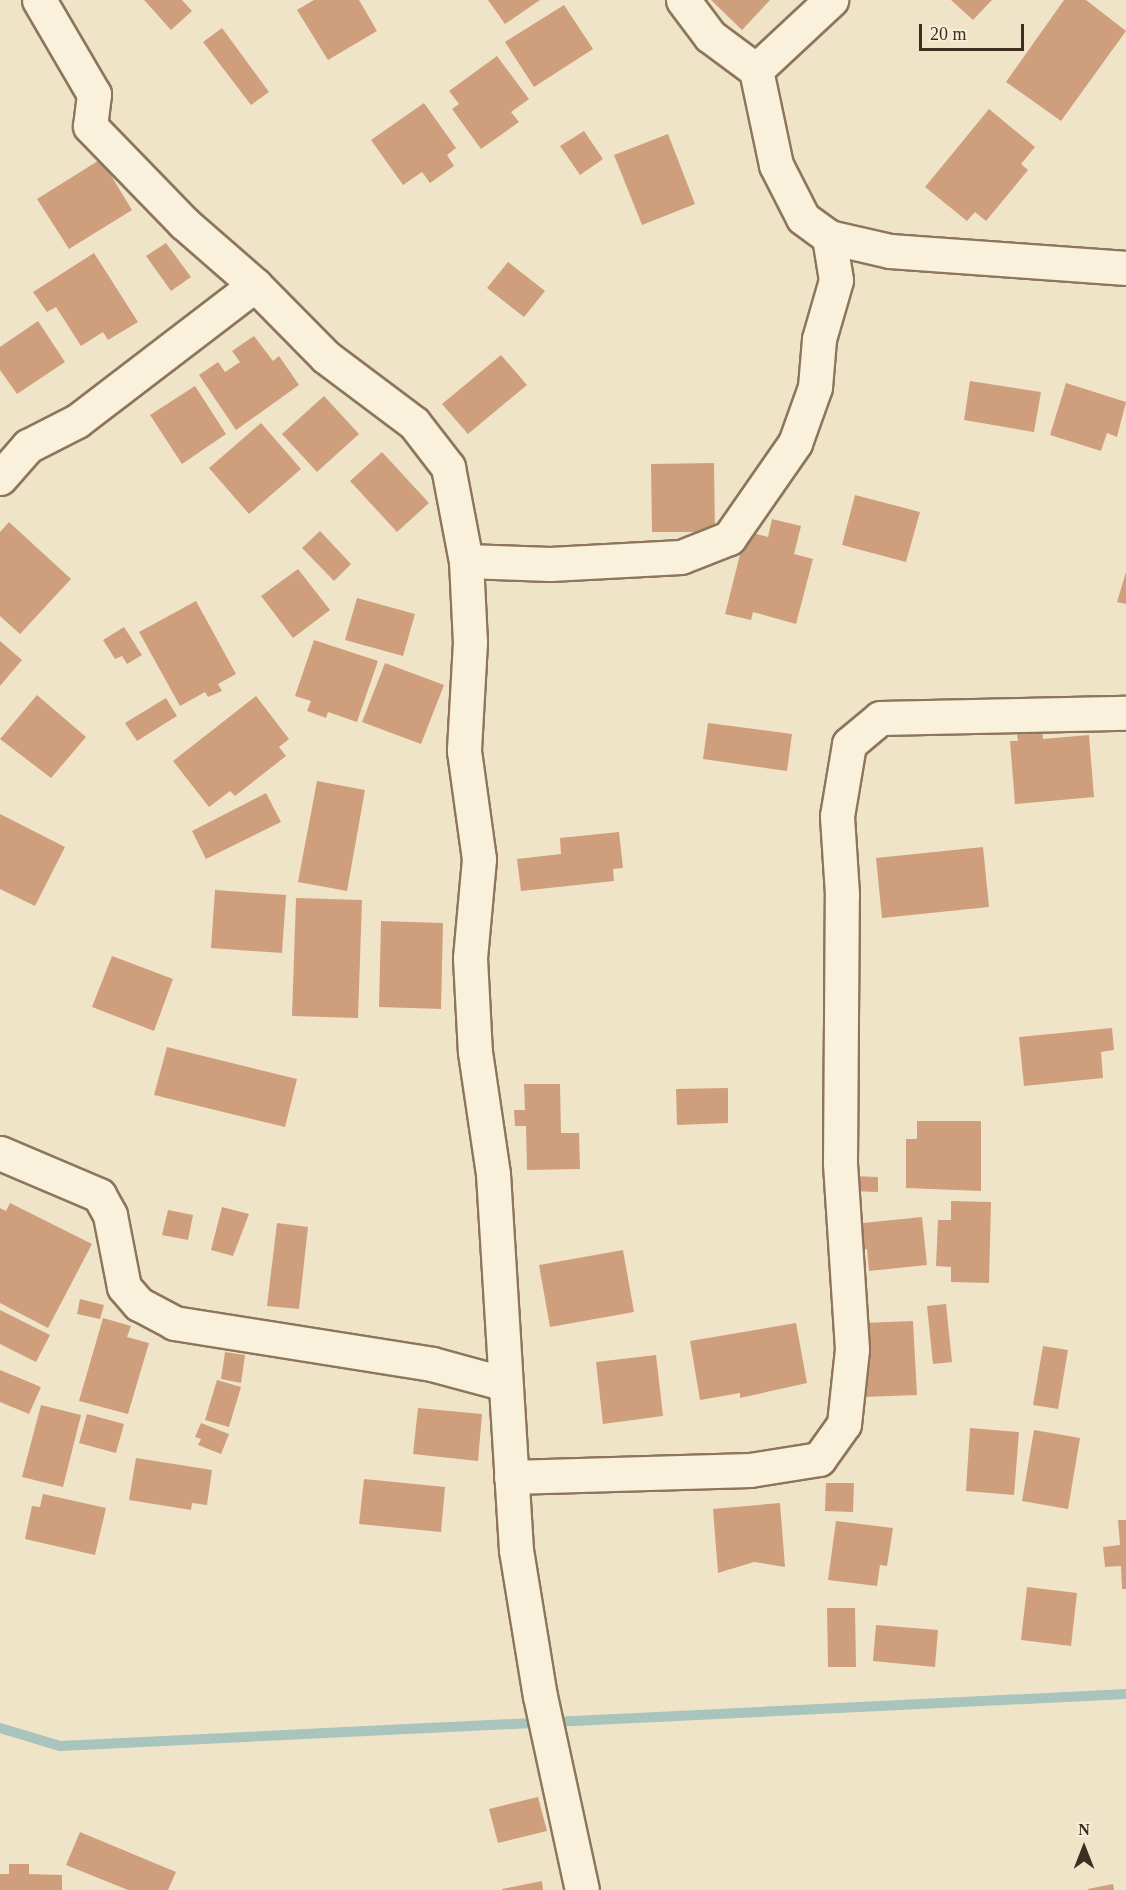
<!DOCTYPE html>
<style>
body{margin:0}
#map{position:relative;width:1126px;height:1890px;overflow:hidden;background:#f0e4c8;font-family:"Times New Roman",serif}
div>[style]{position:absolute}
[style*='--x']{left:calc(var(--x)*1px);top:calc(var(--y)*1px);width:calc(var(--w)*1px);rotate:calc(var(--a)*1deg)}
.stream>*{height:10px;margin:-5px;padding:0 5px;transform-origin:5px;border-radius:5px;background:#a9c4bc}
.building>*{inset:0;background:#cf9f7d}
.roads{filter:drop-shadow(2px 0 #8d765c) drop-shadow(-2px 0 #8d765c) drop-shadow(0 2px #8d765c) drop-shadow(0 -2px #8d765c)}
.minor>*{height:33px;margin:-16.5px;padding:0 16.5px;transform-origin:16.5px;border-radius:16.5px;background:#faf1dc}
span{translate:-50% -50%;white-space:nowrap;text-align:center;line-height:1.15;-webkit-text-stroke:6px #f7eed8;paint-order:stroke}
.north{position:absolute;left:1054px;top:1818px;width:60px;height:60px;-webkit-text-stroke:4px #f7eed8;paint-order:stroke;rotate:0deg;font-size:16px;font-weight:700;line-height:24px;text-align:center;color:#3d2e20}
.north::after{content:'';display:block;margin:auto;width:21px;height:27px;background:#3d2e20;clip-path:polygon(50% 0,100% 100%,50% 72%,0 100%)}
.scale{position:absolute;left:919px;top:24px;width:105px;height:27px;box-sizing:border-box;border:3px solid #3d2e20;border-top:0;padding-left:8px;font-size:18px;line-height:21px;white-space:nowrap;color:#3d2e20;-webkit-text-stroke:4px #f7eed8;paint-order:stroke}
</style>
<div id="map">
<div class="stream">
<div style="--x:0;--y:1728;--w:63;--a:16.7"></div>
<div style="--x:60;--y:1746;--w:1067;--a:-2.79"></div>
</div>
<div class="building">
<div style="clip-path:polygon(144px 0,182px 0,192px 11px,171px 30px)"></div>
<div style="clip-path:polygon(314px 0,359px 0,377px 31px,328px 60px,297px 10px)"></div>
<div style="clip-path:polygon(488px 0,540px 0,505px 24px)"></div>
<div style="clip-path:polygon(711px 0,770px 0,742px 30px)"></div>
<div style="clip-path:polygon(951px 0,992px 0,973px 20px)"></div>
<div style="clip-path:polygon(1064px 0,1086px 0,1126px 31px,1061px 121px,1006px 82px)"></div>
<div style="clip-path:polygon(564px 5px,593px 49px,534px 87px,505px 42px)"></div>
<div style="clip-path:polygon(222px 28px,269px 92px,251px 105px,203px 42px)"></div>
<div style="clip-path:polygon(497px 56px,529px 99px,511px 112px,519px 122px,481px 149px,452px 109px,459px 104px,449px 91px)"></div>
<div style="clip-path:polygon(424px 103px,456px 148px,447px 155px,454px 166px,430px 183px,422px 172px,403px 185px,371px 140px)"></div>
<div style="clip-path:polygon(989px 109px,1035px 147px,1021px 164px,1028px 170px,986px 221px,975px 212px,967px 221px,925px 187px)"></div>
<div style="clip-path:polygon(584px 131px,603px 159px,580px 175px,560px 146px)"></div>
<div style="clip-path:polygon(668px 134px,695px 204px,642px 225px,614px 155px)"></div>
<div style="clip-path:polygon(101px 159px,132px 210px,69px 249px,37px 199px)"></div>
<div style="clip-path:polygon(166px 243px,191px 277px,171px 291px,146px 256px)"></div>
<div style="clip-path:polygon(94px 253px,138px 322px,108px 340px,103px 332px,81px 346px,56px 307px,47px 312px,33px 292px)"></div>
<div style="clip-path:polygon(508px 262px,545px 291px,524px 317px,487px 288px)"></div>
<div style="clip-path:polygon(38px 321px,65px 362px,17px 394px,0 370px,0 347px)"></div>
<div style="clip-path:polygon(254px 336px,273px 361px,279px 356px,299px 385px,236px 430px,199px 375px,218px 362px,225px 372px,240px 362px,232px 351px)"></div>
<div style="clip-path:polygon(501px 355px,527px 385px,468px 434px,442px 404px)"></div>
<div style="clip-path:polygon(970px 381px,1041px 392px,1034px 432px,964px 420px)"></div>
<div style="clip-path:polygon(1066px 383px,1126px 402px,1117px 437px,1107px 433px,1101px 451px,1050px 435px)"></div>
<div style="clip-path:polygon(195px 386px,226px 434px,182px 464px,150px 415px)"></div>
<div style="clip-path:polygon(324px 396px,359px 434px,317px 472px,282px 434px)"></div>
<div style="clip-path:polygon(261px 423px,301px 469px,249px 514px,209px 468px)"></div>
<div style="clip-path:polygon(382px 452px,429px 503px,397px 532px,350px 481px)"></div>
<div style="clip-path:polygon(714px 463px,715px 532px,652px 532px,651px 464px)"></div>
<div style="clip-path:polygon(855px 495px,920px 512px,906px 562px,842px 545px)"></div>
<div style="clip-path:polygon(772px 519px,801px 526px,794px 554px,813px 559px,796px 624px,753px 612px,751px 620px,725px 614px,746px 531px,768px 537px)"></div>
<div style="clip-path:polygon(9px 522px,71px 579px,20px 634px,0 616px,0 532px)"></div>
<div style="clip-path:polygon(320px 531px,351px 564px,334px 581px,302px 548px)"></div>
<div style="clip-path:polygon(298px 569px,330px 610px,293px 638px,261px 596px)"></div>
<div style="clip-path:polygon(1126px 572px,1126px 604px,1117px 602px)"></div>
<div style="clip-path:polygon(357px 598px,415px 614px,403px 656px,345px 640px)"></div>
<div style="clip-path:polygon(196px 601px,236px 674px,218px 684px,222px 691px,208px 697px,205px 692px,180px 706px,139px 632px)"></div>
<div style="clip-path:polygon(124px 627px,142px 655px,127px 664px,122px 656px,115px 659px,103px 640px)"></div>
<div style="clip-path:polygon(314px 640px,378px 661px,357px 722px,328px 712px,326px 718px,307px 711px,311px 701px,295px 696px)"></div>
<div style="clip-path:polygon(0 641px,22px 660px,0 686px)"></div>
<div style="clip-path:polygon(385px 663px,444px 685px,421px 744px,362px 722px)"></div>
<div style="clip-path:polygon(37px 695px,86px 737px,51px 778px,0 739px)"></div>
<div style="clip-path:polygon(256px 696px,289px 739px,279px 747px,286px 756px,235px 796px,230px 791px,209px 807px,173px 761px)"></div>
<div style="clip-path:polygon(166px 698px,177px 716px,137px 741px,125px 723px)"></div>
<div style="clip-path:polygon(708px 723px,792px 734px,787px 771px,703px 759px)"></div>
<div style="clip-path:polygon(1042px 725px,1043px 739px,1089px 735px,1094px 797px,1015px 804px,1010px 741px,1018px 741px,1016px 727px)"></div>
<div style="clip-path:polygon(317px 781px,365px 790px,347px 891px,298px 882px)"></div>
<div style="clip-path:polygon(266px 793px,281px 822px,206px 859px,192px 831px)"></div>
<div style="clip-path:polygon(0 814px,65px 847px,35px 906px,0 889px)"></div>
<div style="clip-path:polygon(619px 832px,623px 868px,613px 869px,614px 881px,521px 891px,517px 859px,561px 854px,560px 838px)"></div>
<div style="clip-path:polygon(983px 847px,989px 907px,882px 918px,876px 858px)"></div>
<div style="clip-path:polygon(215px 890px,286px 895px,282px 953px,211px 948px)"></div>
<div style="clip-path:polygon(296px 898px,362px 900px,358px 1018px,292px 1016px)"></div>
<div style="clip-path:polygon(381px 921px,443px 923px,441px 1009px,379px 1007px)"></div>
<div style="clip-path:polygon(112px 956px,173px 979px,154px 1031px,92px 1007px)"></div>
<div style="clip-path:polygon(1112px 1028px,1114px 1050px,1101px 1052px,1103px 1078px,1024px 1086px,1019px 1037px)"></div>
<div style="clip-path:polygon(167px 1047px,297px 1079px,285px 1127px,154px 1095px)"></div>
<div style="clip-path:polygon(524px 1084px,560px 1084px,561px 1133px,579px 1133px,580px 1169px,527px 1170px,526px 1126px,515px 1126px,514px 1110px,525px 1110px)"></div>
<div style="clip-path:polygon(728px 1088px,728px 1123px,677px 1125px,676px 1089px)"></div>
<div style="clip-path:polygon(917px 1121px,981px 1121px,981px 1191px,906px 1188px,906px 1139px,917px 1139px)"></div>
<div style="clip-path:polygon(852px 1176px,878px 1177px,878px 1192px,852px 1191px)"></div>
<div style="clip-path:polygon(951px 1201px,991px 1202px,989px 1283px,951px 1282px,951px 1267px,936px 1266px,938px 1220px,951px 1220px)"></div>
<div style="clip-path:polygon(10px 1203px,92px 1244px,48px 1328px,0 1303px,0 1208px,6px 1211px)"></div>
<div style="clip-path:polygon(222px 1207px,249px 1214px,233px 1256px,211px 1250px)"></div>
<div style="clip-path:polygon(168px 1210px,193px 1215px,188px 1240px,162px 1235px)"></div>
<div style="clip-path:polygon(922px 1217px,927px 1265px,869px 1271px,867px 1249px,856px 1250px,853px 1224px)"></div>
<div style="clip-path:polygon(277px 1223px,308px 1227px,299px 1309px,267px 1306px)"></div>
<div style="clip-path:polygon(623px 1250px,634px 1312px,550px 1327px,539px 1265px)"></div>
<div style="clip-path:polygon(80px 1299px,104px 1305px,100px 1319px,77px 1314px)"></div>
<div style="clip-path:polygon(946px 1304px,952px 1362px,933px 1364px,927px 1306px)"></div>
<div style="clip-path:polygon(0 1310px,50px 1335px,36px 1362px,0 1344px)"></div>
<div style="clip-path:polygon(103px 1318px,131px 1326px,127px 1337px,149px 1343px,128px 1414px,79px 1401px)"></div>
<div style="clip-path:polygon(913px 1321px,917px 1395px,864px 1397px,861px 1323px)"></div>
<div style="clip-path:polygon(796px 1323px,807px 1383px,740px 1398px,740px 1393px,700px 1400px,690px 1341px)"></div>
<div style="clip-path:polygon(1043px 1346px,1068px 1350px,1058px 1409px,1033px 1405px)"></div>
<div style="clip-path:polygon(225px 1352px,245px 1355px,241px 1383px,221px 1379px)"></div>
<div style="clip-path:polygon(656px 1355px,663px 1416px,603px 1424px,596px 1362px)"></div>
<div style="clip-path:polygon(0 1370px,41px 1387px,29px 1414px,0 1402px)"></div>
<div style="clip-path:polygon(217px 1380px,241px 1387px,229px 1427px,205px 1420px)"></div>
<div style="clip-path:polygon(41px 1405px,81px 1415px,63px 1487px,22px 1477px)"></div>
<div style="clip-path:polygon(418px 1408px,482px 1414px,478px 1461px,413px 1454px)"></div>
<div style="clip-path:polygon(87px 1414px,124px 1424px,116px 1453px,79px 1443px)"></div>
<div style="clip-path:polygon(201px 1423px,229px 1434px,221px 1454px,198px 1445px,201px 1439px,195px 1437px)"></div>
<div style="clip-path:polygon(970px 1428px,1019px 1432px,1014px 1495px,966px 1491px)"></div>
<div style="clip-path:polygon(1034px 1430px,1080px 1438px,1068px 1509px,1022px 1501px)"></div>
<div style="clip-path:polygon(136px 1458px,212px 1470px,207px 1505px,192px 1503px,191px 1510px,129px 1500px)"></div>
<div style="clip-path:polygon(364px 1479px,445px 1487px,441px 1532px,359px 1524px)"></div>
<div style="clip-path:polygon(826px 1483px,854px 1483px,853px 1512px,825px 1511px)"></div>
<div style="clip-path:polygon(43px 1494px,106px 1508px,95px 1555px,25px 1539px,32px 1506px,40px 1507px)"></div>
<div style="clip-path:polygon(780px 1503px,785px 1567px,754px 1562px,718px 1573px,713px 1509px)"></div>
<div style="clip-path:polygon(1118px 1520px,1126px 1520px,1126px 1589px,1122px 1589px,1121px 1566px,1105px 1567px,1103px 1547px,1120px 1545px)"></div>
<div style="clip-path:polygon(836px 1521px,893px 1528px,887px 1566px,880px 1565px,877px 1586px,828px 1580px)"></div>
<div style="clip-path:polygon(1027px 1587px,1077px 1593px,1071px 1646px,1021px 1640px)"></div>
<div style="clip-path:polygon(827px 1608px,855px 1608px,856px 1667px,828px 1667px)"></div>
<div style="clip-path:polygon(876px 1625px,938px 1630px,935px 1667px,873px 1661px)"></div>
<div style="clip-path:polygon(538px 1797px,547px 1831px,498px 1843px,489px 1809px)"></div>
<div style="clip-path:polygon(80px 1832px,176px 1872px,168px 1890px,128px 1890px,66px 1865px)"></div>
<div style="clip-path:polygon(9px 1864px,29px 1864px,29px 1874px,62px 1875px,62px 1890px,0 1890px,0 1874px,9px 1874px)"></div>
<div style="clip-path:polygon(542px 1881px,543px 1890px,502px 1890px,502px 1889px)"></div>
<div style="clip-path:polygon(1113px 1884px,1114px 1890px,1088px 1890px,1088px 1889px)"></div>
</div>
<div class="roads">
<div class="minor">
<div style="--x:39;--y:0;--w:109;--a:59.7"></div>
<div style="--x:94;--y:94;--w:32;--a:97"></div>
<div style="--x:90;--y:126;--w:135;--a:45.9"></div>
<div style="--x:184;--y:223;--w:94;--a:41.1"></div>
<div style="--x:683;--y:0;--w:45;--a:53.1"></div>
<div style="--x:710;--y:36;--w:57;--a:36.5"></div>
<div style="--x:756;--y:70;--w:97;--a:78.1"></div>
<div style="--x:776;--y:165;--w:59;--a:63"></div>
<div style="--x:803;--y:218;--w:32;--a:36"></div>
<div style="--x:829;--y:237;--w:63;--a:12.9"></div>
<div style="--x:890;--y:251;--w:237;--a:4.1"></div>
<div style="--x:756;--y:70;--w:103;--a:-43"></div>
<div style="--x:0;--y:478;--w:43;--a:-48.8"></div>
<div style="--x:28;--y:446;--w:55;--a:-27"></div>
<div style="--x:77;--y:421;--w:224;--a:-37.4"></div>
<div style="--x:255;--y:285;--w:101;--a:45.4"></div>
<div style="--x:326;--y:357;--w:110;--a:36.9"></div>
<div style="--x:414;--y:423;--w:56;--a:52.3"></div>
<div style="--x:448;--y:467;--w:96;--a:79.2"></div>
<div style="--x:466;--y:561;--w:81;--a:87.2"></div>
<div style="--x:470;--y:642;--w:109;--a:93.2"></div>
<div style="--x:464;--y:751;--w:109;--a:82.1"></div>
<div style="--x:479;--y:859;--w:99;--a:95.2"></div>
<div style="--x:470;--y:958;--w:94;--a:87"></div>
<div style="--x:475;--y:1052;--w:123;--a:81.6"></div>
<div style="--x:493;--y:1174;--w:377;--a:86.5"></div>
<div style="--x:516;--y:1550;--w:148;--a:80.7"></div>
<div style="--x:540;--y:1696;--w:198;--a:77.8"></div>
<div style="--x:466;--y:561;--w:84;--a:2"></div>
<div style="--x:550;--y:564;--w:131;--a:-3.1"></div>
<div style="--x:681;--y:557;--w:52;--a:-21.6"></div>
<div style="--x:729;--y:538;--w:116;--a:-55.2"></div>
<div style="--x:795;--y:443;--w:59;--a:-70.3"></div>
<div style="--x:815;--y:387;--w:48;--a:-85.2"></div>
<div style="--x:819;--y:339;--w:61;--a:-73.9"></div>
<div style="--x:836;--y:280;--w:44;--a:-99.2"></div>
<div style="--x:0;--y:1153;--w:108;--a:23"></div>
<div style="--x:99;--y:1195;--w:23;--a:61"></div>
<div style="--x:110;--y:1215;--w:73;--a:79"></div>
<div style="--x:124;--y:1287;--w:23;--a:49"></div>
<div style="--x:139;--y:1304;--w:40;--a:28"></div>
<div style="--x:174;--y:1323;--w:261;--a:9"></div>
<div style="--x:432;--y:1364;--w:73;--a:15.2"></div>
<div style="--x:511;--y:1477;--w:239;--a:-1.7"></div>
<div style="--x:750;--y:1470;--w:70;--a:-9.1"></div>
<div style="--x:819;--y:1459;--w:43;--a:-54.5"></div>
<div style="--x:844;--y:1424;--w:75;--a:-83.9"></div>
<div style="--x:852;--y:1349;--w:187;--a:-93.7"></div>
<div style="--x:840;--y:1162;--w:268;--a:-89.6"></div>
<div style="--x:842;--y:894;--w:78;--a:-93.7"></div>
<div style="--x:837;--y:816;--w:73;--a:-80.5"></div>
<div style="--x:849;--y:744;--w:40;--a:-40"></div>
<div style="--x:880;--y:718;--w:246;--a:-1.2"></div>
</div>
</div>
<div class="north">N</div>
<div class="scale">20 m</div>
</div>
